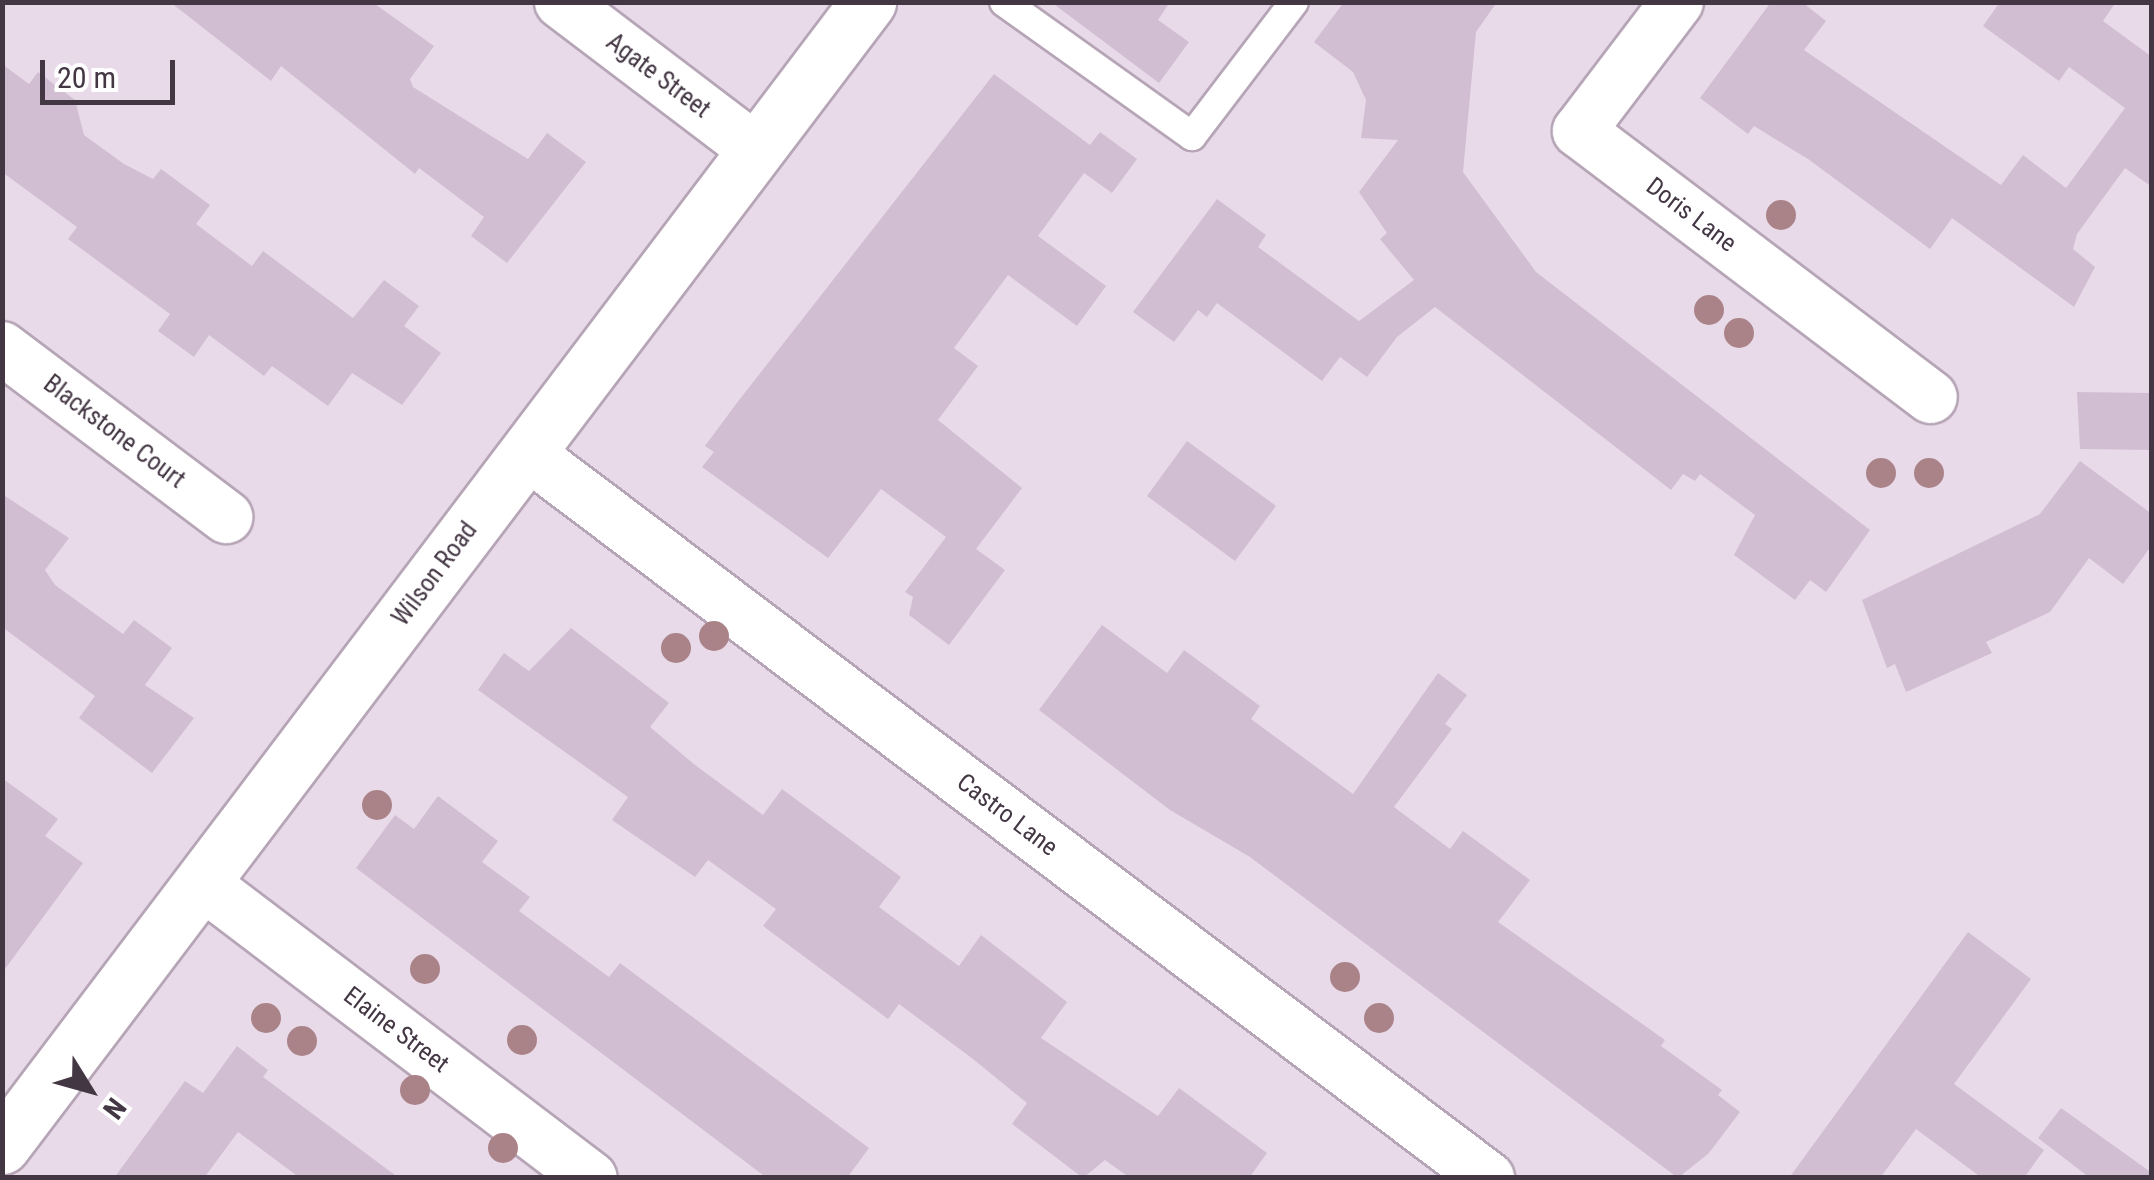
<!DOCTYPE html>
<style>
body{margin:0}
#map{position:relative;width:2154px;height:1180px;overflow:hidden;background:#f2e8f1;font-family:"Roboto Condensed",sans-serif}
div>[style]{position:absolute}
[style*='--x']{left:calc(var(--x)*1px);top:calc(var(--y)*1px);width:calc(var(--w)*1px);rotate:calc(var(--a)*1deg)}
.residential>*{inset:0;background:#e9dae9}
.building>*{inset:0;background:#d1bed2}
.roads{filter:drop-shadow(2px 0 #b6a5b6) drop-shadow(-2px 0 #b6a5b6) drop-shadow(0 2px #b6a5b6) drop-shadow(0 -2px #b6a5b6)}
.service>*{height:28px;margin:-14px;padding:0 14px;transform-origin:14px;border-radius:14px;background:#fff}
.minor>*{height:52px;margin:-26px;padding:0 26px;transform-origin:26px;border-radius:26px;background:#fff}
.tertiary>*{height:55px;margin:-27.5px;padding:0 27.5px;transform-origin:27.5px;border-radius:27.5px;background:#fff}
.trees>*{width:30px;height:30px;margin:-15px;border-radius:50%;background:#aa8388}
span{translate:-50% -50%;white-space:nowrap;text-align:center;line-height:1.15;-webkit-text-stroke:8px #fff;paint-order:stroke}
.street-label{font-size:25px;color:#443744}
.frame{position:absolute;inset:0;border:5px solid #443744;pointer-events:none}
.north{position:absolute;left:40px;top:1040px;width:100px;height:100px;-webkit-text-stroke:8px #fff;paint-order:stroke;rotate:127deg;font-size:28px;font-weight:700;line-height:40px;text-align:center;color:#443744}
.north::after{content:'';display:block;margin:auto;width:35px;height:45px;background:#443744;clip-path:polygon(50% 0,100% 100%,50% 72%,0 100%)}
.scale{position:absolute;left:40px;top:60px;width:135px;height:45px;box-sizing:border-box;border:5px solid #443744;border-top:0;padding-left:12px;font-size:30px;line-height:35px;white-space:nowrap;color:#443744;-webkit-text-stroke:8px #fff;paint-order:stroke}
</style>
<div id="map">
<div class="residential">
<div style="clip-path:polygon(3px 3px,2151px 3px,2151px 1177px,3px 1177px)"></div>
</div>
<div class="building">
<div style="clip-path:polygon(170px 2px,372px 2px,434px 46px,410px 79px,413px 87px,528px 159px,547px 133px,586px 162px,507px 263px,471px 236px,484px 217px,419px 168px,415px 174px,281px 66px,271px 81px)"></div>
<div style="clip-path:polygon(1051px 2px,1170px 2px,1158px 20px,1189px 42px,1159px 83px)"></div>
<div style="clip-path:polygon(1344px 2px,1497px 2px,1476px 32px,1463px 172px,1536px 272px,1870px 530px,1826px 592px,1810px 580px,1795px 600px,1734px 555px,1755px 515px,1700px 474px,1695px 481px,1683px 474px,1671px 490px,1435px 307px,1397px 337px,1367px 377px,1340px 357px,1322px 381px,1217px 303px,1207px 317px,1198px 310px,1174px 342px,1133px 312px,1217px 199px,1266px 235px,1258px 247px,1359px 321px,1414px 280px,1380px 239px,1387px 233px,1359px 192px,1398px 140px,1361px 138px,1366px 100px,1353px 72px,1314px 42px)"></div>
<div style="clip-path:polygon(1771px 2px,1802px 2px,1826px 21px,1804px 50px,2001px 185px,2023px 155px,2066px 188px,2125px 108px,2069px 67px,2059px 81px,1983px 26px,2000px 2px,2116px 2px,2103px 21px,2152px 57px,2152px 187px,2125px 168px,2077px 234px,2073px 249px,2095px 267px,2074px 307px,1952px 218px,1930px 249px,1808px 159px,1754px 126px,1748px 134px,1700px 98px)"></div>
<div style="clip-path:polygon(2px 64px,29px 84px,38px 72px,75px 100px,84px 135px,124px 164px,153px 179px,161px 169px,210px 205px,196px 224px,252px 266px,263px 251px,353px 318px,384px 280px,419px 306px,404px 326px,441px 353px,402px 405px,352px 373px,328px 406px,272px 366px,264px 376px,209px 335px,194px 357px,158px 331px,170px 314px,68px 239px,77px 227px,2px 172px)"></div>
<div style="clip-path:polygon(994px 74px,1090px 145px,1100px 132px,1137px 159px,1112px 193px,1084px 173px,1038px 236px,1106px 286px,1077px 326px,1008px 275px,954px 348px,978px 366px,938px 420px,1022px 488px,976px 549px,1005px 570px,949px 645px,909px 615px,913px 597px,905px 592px,946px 537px,881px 489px,828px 558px,702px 467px,714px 452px,705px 446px,736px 404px)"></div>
<div style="clip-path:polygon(2077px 392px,2152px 393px,2152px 450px,2080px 449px)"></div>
<div style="clip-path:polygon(1187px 441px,1276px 506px,1235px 561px,1147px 496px)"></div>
<div style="clip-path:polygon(2080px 461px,2152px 514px,2152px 545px,2123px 584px,2089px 558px,2050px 612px,1986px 642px,1992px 653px,1906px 692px,1895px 664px,1887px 668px,1862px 600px,2040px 514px)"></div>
<div style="clip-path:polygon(2px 494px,69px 538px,45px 570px,55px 585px,123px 634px,134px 620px,172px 648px,145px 685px,194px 718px,152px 773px,79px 718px,95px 696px,2px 627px)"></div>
<div style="clip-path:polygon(1102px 625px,1167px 673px,1184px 650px,1260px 706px,1251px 719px,1353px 794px,1438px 673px,1467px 695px,1445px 724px,1452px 729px,1394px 807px,1450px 849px,1463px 831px,1530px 880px,1498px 922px,1665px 1040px,1661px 1046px,1722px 1090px,1718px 1095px,1740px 1112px,1709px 1153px,1678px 1178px,1250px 857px,1170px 810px,1039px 710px)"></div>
<div style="clip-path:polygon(571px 628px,669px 703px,650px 727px,695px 765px,763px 815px,782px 789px,901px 877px,879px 907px,959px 966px,981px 935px,1067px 1002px,1041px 1038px,1158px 1116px,1179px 1088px,1267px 1153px,1249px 1178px,1130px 1178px,1105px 1160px,1083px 1178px,1012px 1124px,1027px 1103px,973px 1059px,899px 1004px,888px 1019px,763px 926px,776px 909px,708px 860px,695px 877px,612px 820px,628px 797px,478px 690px,504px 653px,529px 671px)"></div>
<div style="clip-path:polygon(2px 778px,58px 819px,45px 836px,83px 863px,2px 973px)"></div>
<div style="clip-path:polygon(438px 796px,498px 841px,482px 862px,530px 897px,519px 911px,609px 977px,620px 963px,869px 1148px,847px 1178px,767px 1178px,356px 868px,395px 815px,414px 829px)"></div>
<div style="clip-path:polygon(1968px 932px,2031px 979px,1954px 1084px,2044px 1150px,2024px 1178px,1982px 1178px,1916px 1129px,1880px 1178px,1789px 1178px)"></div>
<div style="clip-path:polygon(237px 1046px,268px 1070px,263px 1077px,399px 1178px,300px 1178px,238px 1132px,204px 1178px,114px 1178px,185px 1081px,203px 1093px)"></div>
<div style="clip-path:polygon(2061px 1108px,2152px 1173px,2152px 1178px,2090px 1178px,2038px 1138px)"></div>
</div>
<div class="roads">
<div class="service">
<div style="--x:1004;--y:2;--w:231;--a:35.5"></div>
<div style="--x:1192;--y:136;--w:168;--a:-52.7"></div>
</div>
<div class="minor">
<div style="--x:561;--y:2;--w:245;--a:37.2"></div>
<div style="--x:1677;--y:2;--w:162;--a:127.2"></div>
<div style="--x:1579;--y:131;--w:441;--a:37.1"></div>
<div style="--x:2;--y:348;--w:281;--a:37"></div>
<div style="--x:527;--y:453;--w:1204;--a:37.03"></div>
<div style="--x:202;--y:883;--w:488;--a:37.2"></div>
</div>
<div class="tertiary">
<div style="--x:2;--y:1146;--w:1435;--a:-52.87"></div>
</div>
</div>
<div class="trees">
<div style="left:1781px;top:215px"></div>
<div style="left:1709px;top:310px"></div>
<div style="left:1739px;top:333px"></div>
<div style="left:1881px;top:473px"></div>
<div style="left:1929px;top:473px"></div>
<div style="left:714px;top:636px"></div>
<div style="left:676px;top:648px"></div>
<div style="left:377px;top:805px"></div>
<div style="left:425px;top:969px"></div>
<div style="left:1345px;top:977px"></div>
<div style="left:266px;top:1018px"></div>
<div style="left:1379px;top:1018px"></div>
<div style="left:522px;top:1040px"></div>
<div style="left:302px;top:1041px"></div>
<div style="left:415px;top:1090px"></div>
<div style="left:503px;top:1148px"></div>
</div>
<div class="street-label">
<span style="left:658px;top:76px;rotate:37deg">Agate Street</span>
<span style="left:1691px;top:215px;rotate:37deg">Doris Lane</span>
<span style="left:114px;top:432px;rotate:37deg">Blackstone Court</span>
<span style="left:435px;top:574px;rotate:-53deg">Wilson Road</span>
<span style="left:1007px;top:815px;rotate:37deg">Castro Lane</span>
<span style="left:396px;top:1030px;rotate:37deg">Elaine Street</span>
</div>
<div class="frame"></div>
<div class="north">N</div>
<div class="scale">20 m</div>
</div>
